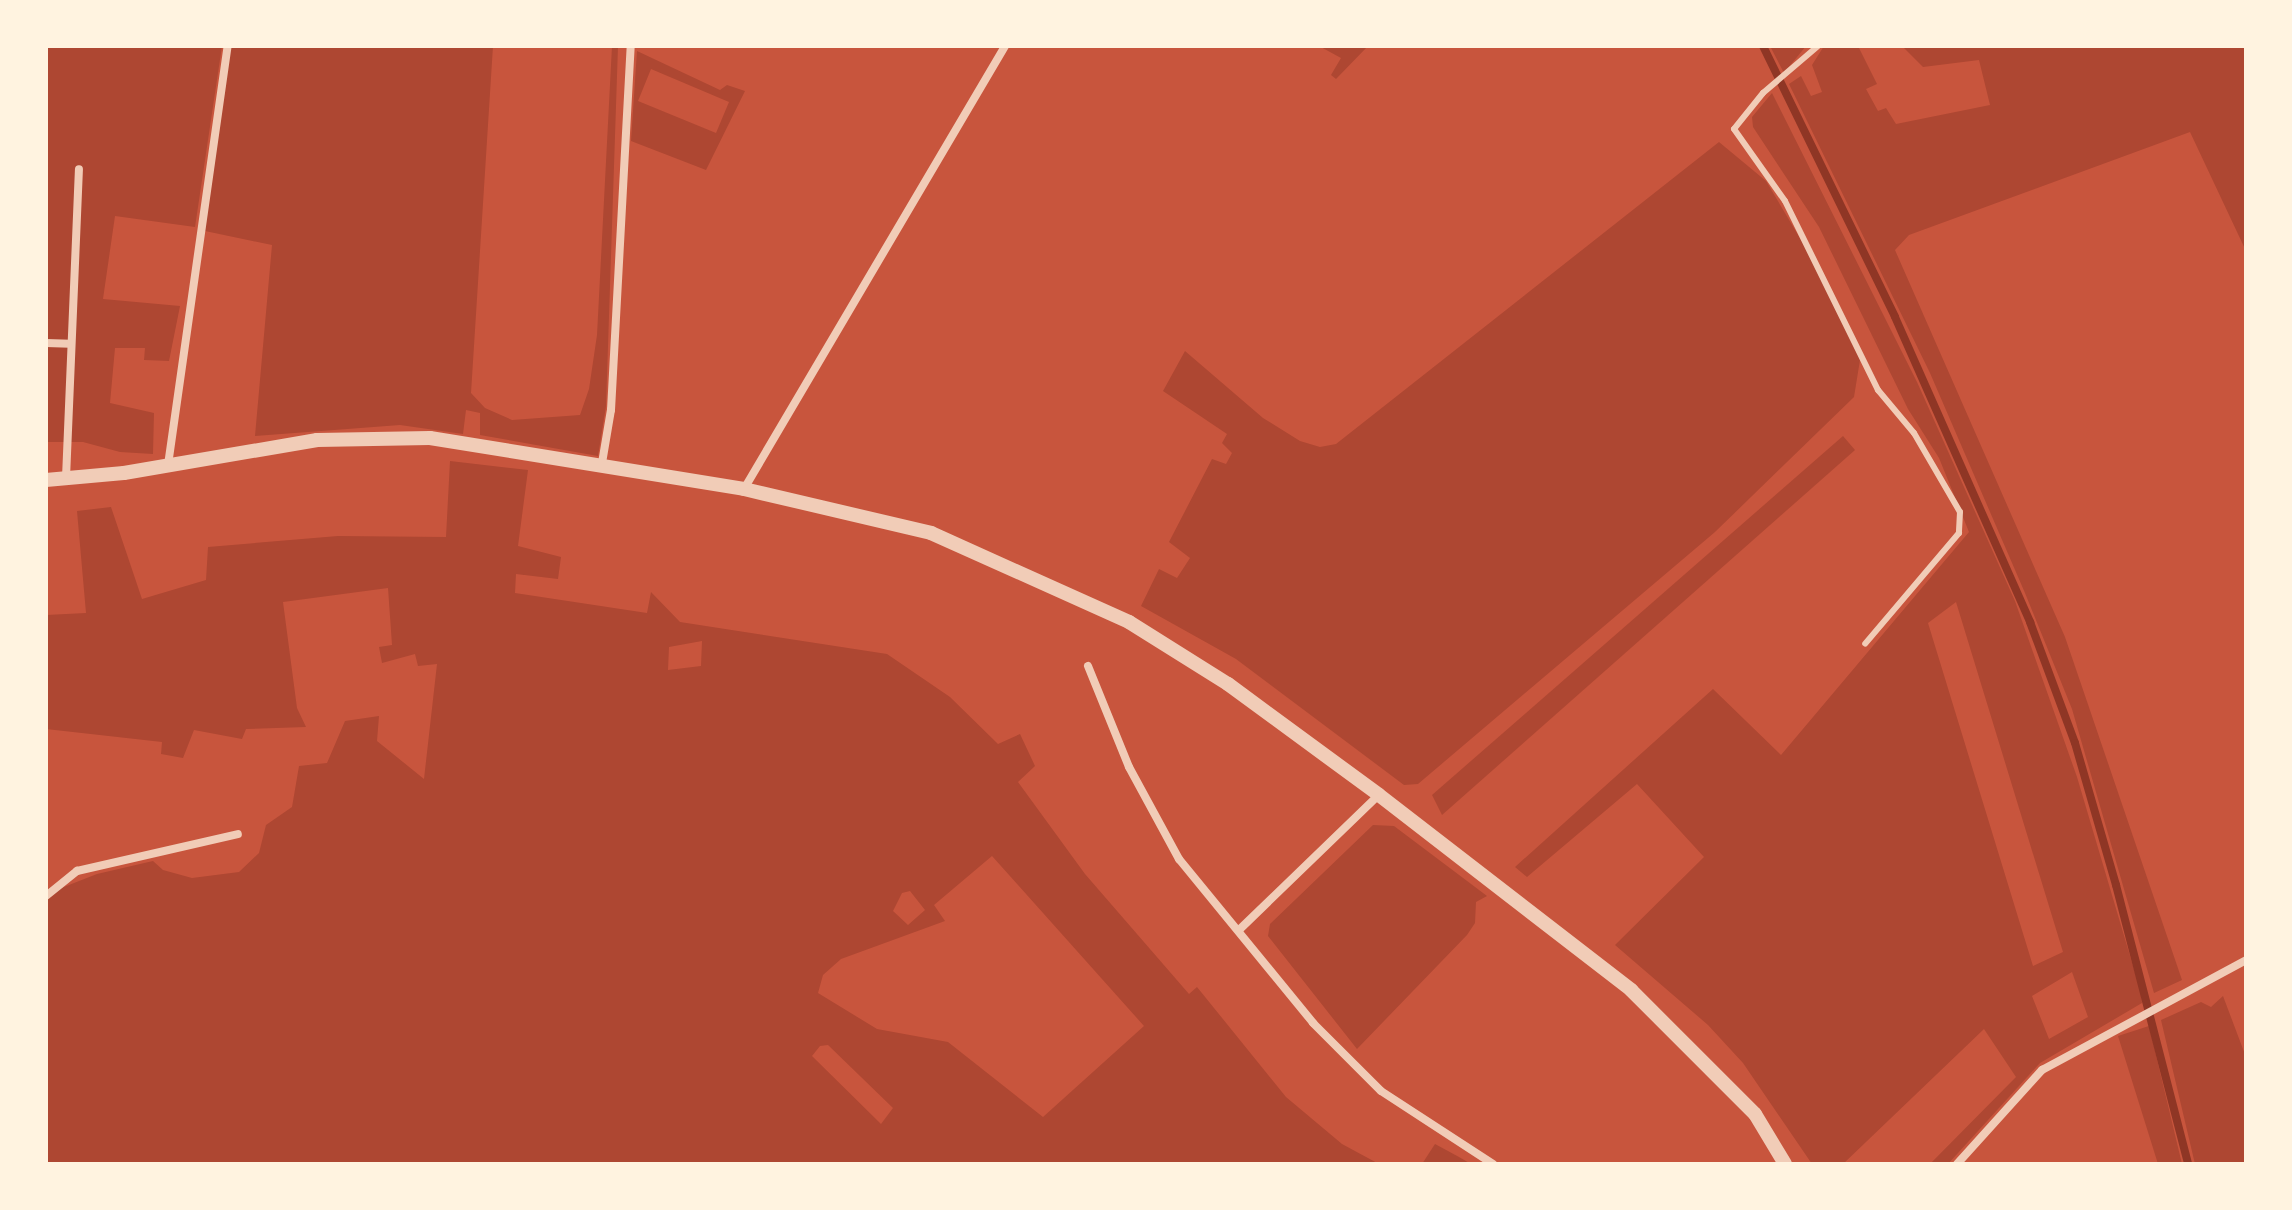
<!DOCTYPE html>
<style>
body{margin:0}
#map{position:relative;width:2292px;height:1210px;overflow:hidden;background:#c8553d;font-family:"Noto Serif",serif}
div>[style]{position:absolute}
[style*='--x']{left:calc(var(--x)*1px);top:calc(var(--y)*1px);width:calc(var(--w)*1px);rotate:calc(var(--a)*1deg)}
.green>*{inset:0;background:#ae4732}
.stream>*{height:8px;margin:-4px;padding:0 4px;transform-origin:4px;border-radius:4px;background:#8f3625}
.service>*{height:6px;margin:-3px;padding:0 3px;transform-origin:3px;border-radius:3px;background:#f1ccb7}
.minor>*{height:8px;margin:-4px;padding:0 4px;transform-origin:4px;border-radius:4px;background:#f1ccb7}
.tertiary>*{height:14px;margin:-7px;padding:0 7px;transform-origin:7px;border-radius:7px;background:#f1ccb7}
span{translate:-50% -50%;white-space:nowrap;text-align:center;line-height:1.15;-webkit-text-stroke:8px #fff3e0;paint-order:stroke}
.frame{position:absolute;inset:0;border:48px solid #fff3e0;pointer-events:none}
</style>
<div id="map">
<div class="green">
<div style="clip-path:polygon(46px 46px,222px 46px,195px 227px,115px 216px,103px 299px,180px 306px,169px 361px,144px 360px,145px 348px,115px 348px,110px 403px,154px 413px,153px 454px,120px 452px,83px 442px,46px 442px)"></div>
<div style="clip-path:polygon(231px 46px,493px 46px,471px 393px,485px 408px,512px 420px,580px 415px,589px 389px,597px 335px,612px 46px,618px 46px,606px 406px,598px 456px,480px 435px,480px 413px,466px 410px,463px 434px,400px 425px,255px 436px,272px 245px,205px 231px)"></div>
<div style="clip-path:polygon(1319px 46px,1368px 46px,1336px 79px,1331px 75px,1341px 58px)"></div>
<div style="clip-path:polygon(1770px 46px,1806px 46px,1784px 73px)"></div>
<div style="clip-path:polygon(1824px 46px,1858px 46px,1877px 84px,1866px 89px,1878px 111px,1886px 108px,1896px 124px,1990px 105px,1979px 60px,1923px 67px,1902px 46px,2246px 46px,2246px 251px,2190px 132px,1909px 235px,1895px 250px,2065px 637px,2182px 980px,2154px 993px,2072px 709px,2025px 593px,1930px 373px,1789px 84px,1801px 76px,1811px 96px,1822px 92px,1812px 65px)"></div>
<div style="clip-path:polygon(evenodd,637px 51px,720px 90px,727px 85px,745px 91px,706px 170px,631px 141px,637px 51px,651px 69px,729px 102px,716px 133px,638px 101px,651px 69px)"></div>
<div style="clip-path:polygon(evenodd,1772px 93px,1917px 382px,2015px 601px,2077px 777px,2141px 993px,2142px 1003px,2040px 1063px,1948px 1164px,1930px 1164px,2016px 1077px,1984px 1029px,1843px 1164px,1812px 1164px,1743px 1063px,1708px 1025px,1615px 945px,1704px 857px,1637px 784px,1527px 877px,1515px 867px,1713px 689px,1781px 755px,1969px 532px,1939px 458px,1908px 409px,1819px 227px,1753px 127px,1752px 117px,1772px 93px,1956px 602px,2063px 952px,2033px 966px,1928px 623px,1956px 602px,1772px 93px,2072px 972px,2088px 1017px,2049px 1039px,2032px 996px,2072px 972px)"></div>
<div style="clip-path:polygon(1719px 142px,1766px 181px,1820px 272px,1860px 360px,1854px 397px,1715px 532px,1418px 784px,1404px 785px,1236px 659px,1141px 606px,1159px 569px,1177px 578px,1190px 558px,1169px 542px,1212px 459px,1226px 464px,1232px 453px,1222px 443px,1227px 434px,1163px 391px,1185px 351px,1263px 418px,1300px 441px,1320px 447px,1336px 444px)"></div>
<div style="clip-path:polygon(1843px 436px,1855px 450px,1442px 815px,1432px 795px)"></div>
<div style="clip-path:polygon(evenodd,450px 461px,528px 470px,518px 546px,561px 557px,558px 579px,516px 574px,515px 593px,647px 613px,651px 592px,680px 622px,887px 654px,950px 697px,998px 744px,1020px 734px,1035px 766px,1018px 782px,1085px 874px,1189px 994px,1197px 987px,1286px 1097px,1342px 1144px,1379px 1164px,46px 1164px,46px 894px,97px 874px,153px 861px,163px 870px,192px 878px,239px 872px,259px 853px,266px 825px,292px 807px,299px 766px,327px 763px,345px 721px,379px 716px,377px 741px,424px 779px,437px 664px,418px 666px,415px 654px,382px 663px,379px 647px,392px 645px,388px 588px,283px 602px,297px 708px,306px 727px,246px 729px,242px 739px,194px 730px,183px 758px,161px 754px,162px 742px,46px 729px,46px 615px,86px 613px,77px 511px,111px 507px,142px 599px,206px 580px,208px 547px,338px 536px,446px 537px,450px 461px,702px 641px,701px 666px,668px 670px,669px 647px,702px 641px,450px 461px,992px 856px,1144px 1026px,1043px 1117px,948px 1042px,877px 1029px,818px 993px,823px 975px,841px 959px,945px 921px,934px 905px,992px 856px,450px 461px,910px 891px,925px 910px,908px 925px,893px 911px,902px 893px,910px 891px,450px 461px,828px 1045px,893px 1108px,881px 1124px,812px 1056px,820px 1046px,828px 1045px)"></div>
<div style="clip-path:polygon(1373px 825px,1394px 826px,1487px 896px,1476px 902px,1475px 923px,1467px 935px,1357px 1049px,1268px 936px,1270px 924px)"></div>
<div style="clip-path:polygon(2223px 996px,2246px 1057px,2246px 1164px,2195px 1164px,2161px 1020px,2201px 1002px,2211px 1007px)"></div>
<div style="clip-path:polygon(2149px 1026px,2182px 1164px,2158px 1164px,2118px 1036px)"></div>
<div style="clip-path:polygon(1435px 1144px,1459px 1157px,1471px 1164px,1422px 1164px)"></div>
</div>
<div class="stream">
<div style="--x:1763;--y:46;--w:301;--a:64"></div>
<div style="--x:1895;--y:317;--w:334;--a:66.1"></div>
<div style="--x:2030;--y:622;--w:129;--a:69.6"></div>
<div style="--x:2075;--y:743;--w:148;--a:73.9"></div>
<div style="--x:2116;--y:885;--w:288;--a:75.5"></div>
</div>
<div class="service">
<div style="--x:1818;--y:46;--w:72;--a:139.5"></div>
<div style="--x:1763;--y:93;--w:46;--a:128.9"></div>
<div style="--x:1734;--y:129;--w:88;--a:54.7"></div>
<div style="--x:1785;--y:201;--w:211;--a:63.8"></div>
<div style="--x:1878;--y:390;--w:56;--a:50.1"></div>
<div style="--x:1914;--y:433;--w:91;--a:59.8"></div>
<div style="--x:1960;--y:512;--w:21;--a:93"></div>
<div style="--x:1959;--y:533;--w:145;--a:130.3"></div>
</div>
<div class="minor">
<div style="--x:46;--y:343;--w:24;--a:2"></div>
<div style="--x:602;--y:463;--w:54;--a:-80.4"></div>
<div style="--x:611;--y:410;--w:365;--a:-86.9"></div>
<div style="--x:168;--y:465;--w:423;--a:-81.9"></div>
<div style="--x:66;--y:478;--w:309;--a:-87.6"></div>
<div style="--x:744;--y:489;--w:514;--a:-59.49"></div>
<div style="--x:1088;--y:666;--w:109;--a:67.9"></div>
<div style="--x:1129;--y:767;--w:105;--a:61.5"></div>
<div style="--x:1179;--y:859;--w:212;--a:50.7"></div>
<div style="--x:1313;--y:1023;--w:96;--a:45"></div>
<div style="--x:1381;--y:1091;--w:134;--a:33.1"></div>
<div style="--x:46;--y:896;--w:40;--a:-39"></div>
<div style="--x:77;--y:871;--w:165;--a:-12.9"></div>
<div style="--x:1239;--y:930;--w:194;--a:-44"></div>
<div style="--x:1957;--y:1164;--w:127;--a:-47.9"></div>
<div style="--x:2042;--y:1070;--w:232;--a:-28.3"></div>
</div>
<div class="tertiary">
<div style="--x:46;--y:480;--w:78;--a:-5.1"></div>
<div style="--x:124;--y:473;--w:196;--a:-9.7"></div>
<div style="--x:317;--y:440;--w:113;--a:-1"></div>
<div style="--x:430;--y:438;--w:318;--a:9.2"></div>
<div style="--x:744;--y:489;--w:192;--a:13.2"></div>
<div style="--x:931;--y:533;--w:217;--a:24.2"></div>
<div style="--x:1129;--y:622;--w:117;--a:32.1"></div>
<div style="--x:1228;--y:684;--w:187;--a:36.3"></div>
<div style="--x:1379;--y:795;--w:319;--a:37.7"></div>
<div style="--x:1631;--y:990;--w:175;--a:45"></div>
<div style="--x:1755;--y:1114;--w:58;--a:59"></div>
</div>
<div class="frame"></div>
</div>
